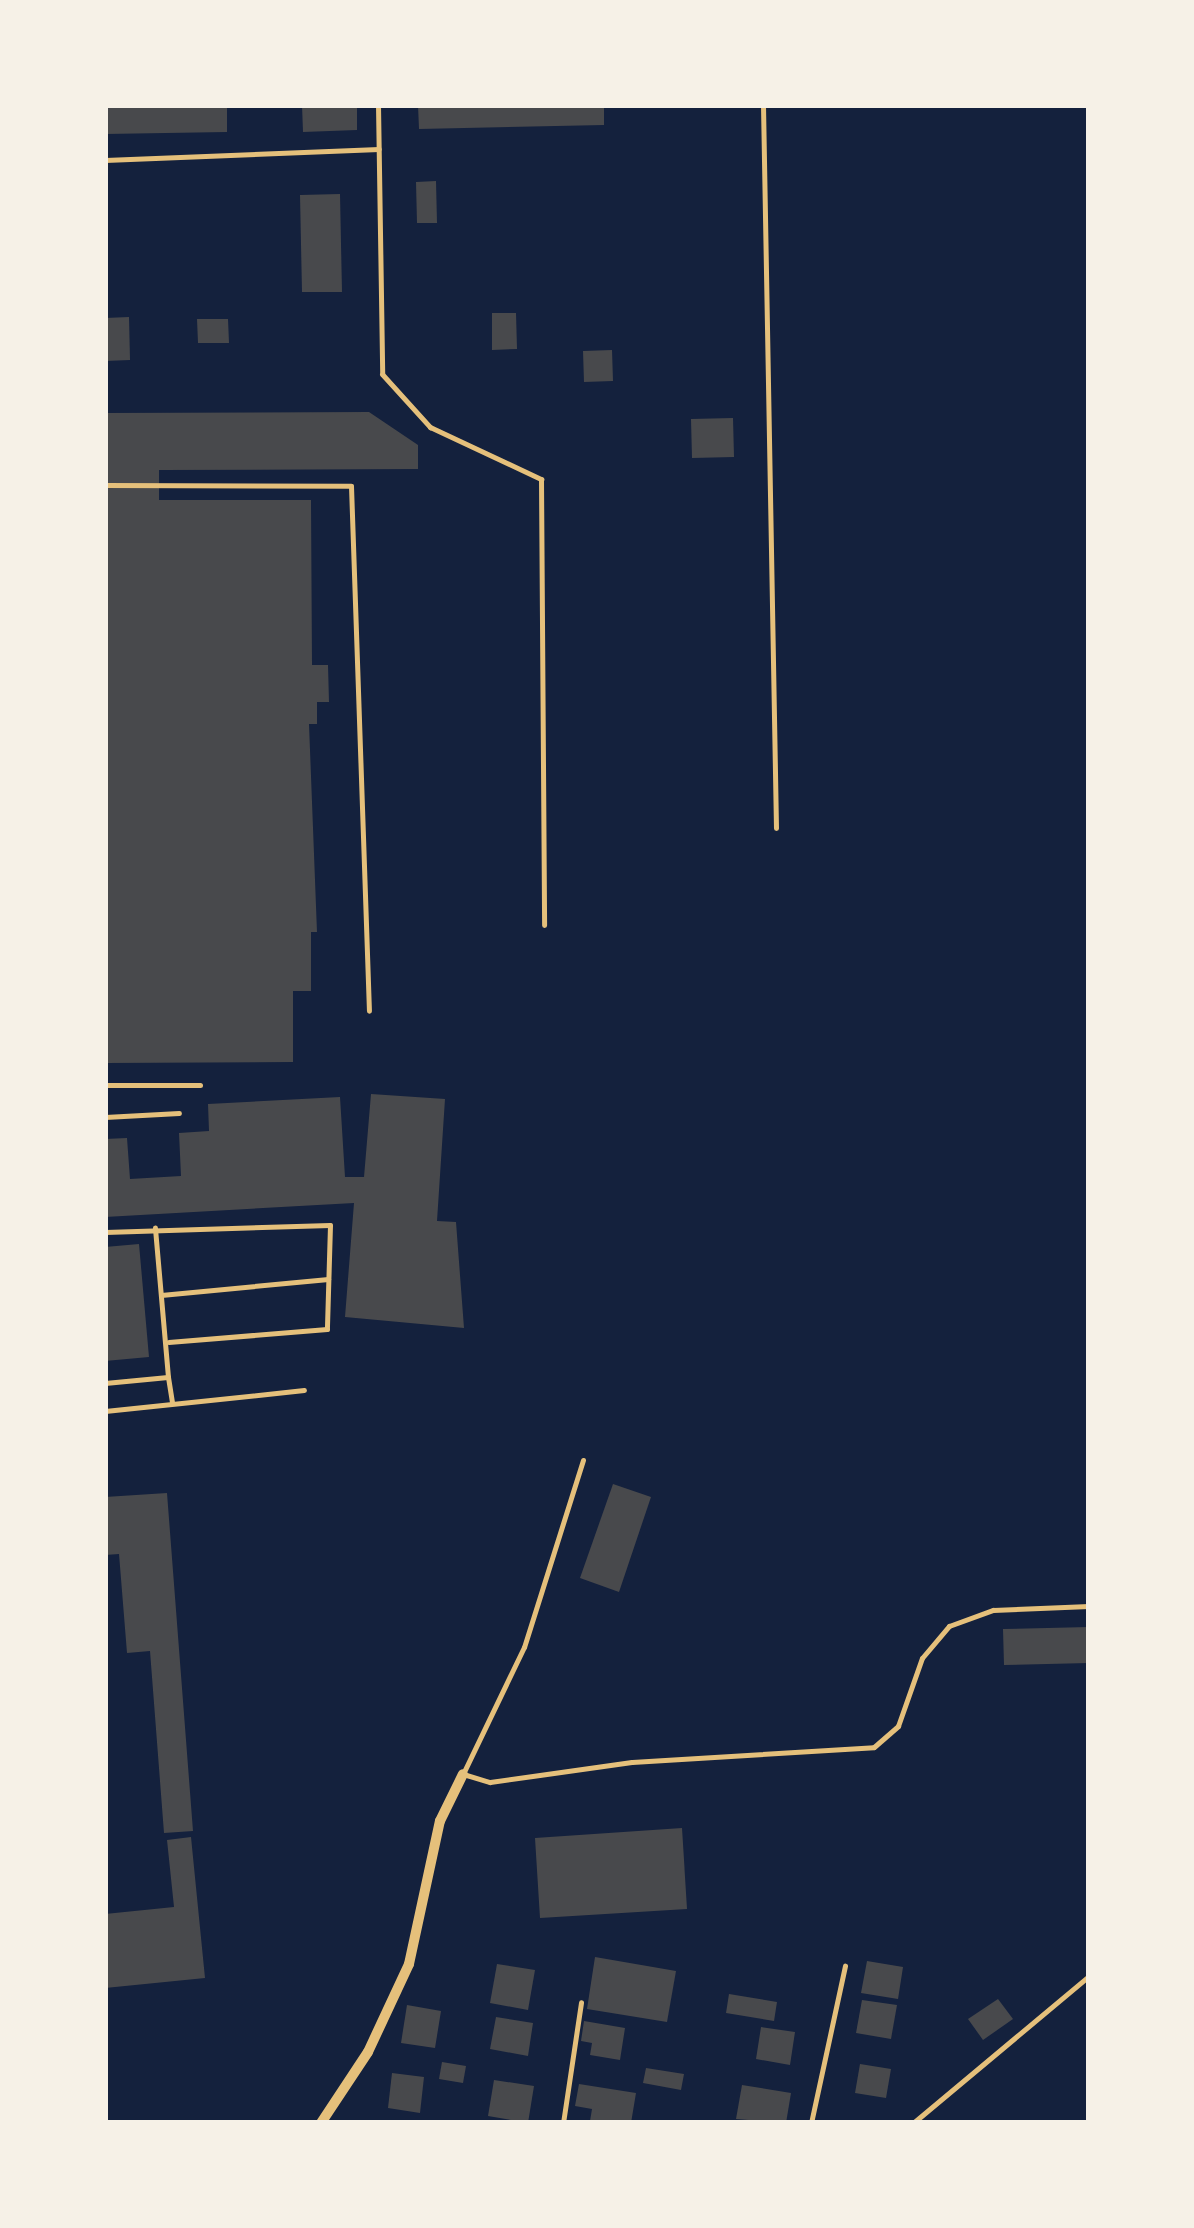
<!DOCTYPE html>
<style>
body{margin:0}
#map{position:relative;width:1194px;height:2228px;overflow:hidden;background:#14213d;font-family:"Nunito Sans",sans-serif}
div>[style]{position:absolute}
[style*='--x']{left:calc(var(--x)*1px);top:calc(var(--y)*1px);width:calc(var(--w)*1px);rotate:calc(var(--a)*1deg)}
.building>*{inset:0;background:#48494c}
.service>*{height:5px;margin:-2.5px;padding:0 2.5px;transform-origin:2.5px;border-radius:2.5px;background:#e5c07b}
.minor>*{height:10px;margin:-5px;padding:0 5px;transform-origin:5px;border-radius:5px;background:#e5c07b}
span{translate:-50% -50%;white-space:nowrap;text-align:center;line-height:1.15;-webkit-text-stroke:9px #f6f1e7;paint-order:stroke}
.frame{position:absolute;inset:0;border:108px solid #f6f1e7;pointer-events:none}
</style>
<div id="map">
<div class="building">
<div style="clip-path:polygon(105px 105px,227px 105px,227px 132px,105px 134px)"></div>
<div style="clip-path:polygon(302px 105px,357px 105px,357px 130px,303px 132px)"></div>
<div style="clip-path:polygon(418px 105px,604px 105px,604px 125px,419px 129px)"></div>
<div style="clip-path:polygon(436px 181px,437px 223px,417px 223px,416px 182px)"></div>
<div style="clip-path:polygon(340px 194px,342px 292px,302px 292px,300px 195px)"></div>
<div style="clip-path:polygon(492px 313px,516px 313px,517px 349px,492px 350px)"></div>
<div style="clip-path:polygon(129px 317px,130px 360px,105px 361px,105px 318px)"></div>
<div style="clip-path:polygon(197px 319px,228px 319px,229px 343px,198px 343px)"></div>
<div style="clip-path:polygon(612px 350px,613px 381px,584px 382px,583px 351px)"></div>
<div style="clip-path:polygon(369px 412px,418px 445px,418px 469px,159px 470px,159px 500px,311px 500px,312px 665px,328px 665px,329px 702px,317px 702px,317px 724px,309px 724px,317px 932px,311px 932px,311px 991px,293px 991px,293px 1062px,105px 1063px,105px 413px)"></div>
<div style="clip-path:polygon(733px 418px,734px 457px,692px 458px,691px 419px)"></div>
<div style="clip-path:polygon(371px 1094px,445px 1099px,437px 1221px,456px 1222px,464px 1328px,345px 1317px,354px 1203px,105px 1217px,105px 1139px,127px 1138px,130px 1179px,181px 1176px,179px 1133px,209px 1131px,208px 1104px,340px 1097px,345px 1177px,364px 1177px)"></div>
<div style="clip-path:polygon(139px 1244px,149px 1357px,105px 1361px,105px 1247px)"></div>
<div style="clip-path:polygon(613px 1484px,651px 1497px,619px 1592px,580px 1578px)"></div>
<div style="clip-path:polygon(167px 1493px,193px 1831px,164px 1833px,150px 1651px,127px 1653px,119px 1554px,105px 1555px,105px 1497px)"></div>
<div style="clip-path:polygon(1089px 1627px,1089px 1663px,1004px 1665px,1003px 1629px)"></div>
<div style="clip-path:polygon(682px 1828px,687px 1909px,540px 1918px,535px 1838px)"></div>
<div style="clip-path:polygon(191px 1837px,205px 1978px,105px 1988px,105px 1914px,174px 1907px,167px 1840px)"></div>
<div style="clip-path:polygon(595px 1957px,676px 1971px,667px 2022px,587px 2009px)"></div>
<div style="clip-path:polygon(867px 1961px,903px 1967px,898px 1999px,861px 1993px)"></div>
<div style="clip-path:polygon(497px 1964px,535px 1970px,528px 2010px,490px 2003px)"></div>
<div style="clip-path:polygon(729px 1994px,777px 2002px,774px 2021px,726px 2013px)"></div>
<div style="clip-path:polygon(998px 1999px,1013px 2019px,983px 2040px,968px 2019px)"></div>
<div style="clip-path:polygon(862px 2000px,897px 2005px,891px 2039px,856px 2033px)"></div>
<div style="clip-path:polygon(407px 2005px,441px 2011px,435px 2048px,401px 2043px)"></div>
<div style="clip-path:polygon(496px 2017px,533px 2023px,528px 2056px,490px 2049px)"></div>
<div style="clip-path:polygon(584px 2021px,625px 2028px,620px 2060px,590px 2055px,592px 2043px,581px 2041px)"></div>
<div style="clip-path:polygon(761px 2027px,795px 2032px,790px 2065px,756px 2059px)"></div>
<div style="clip-path:polygon(442px 2062px,466px 2066px,463px 2083px,439px 2079px)"></div>
<div style="clip-path:polygon(860px 2064px,891px 2069px,886px 2098px,855px 2093px)"></div>
<div style="clip-path:polygon(646px 2068px,684px 2074px,681px 2090px,643px 2083px)"></div>
<div style="clip-path:polygon(392px 2073px,424px 2077px,420px 2113px,388px 2108px)"></div>
<div style="clip-path:polygon(494px 2080px,534px 2086px,528px 2123px,488px 2116px)"></div>
<div style="clip-path:polygon(579px 2084px,636px 2093px,631px 2123px,590px 2121px,592px 2109px,575px 2106px)"></div>
<div style="clip-path:polygon(742px 2085px,791px 2093px,786px 2123px,736px 2119px)"></div>
</div>
<div class="service">
<div style="--x:378;--y:105;--w:269;--a:89.1"></div>
<div style="--x:382;--y:374;--w:72;--a:47.8"></div>
<div style="--x:430;--y:427;--w:123;--a:25.1"></div>
<div style="--x:541;--y:479;--w:446;--a:89.6"></div>
<div style="--x:763;--y:105;--w:723;--a:88.97"></div>
<div style="--x:105;--y:160;--w:274;--a:-2.3"></div>
<div style="--x:105;--y:485;--w:246;--a:0.2"></div>
<div style="--x:351;--y:486;--w:525;--a:88.04"></div>
<div style="--x:105;--y:1085;--w:95;--a:0"></div>
<div style="--x:105;--y:1117;--w:74;--a:-3.1"></div>
<div style="--x:105;--y:1232;--w:225;--a:-1.8"></div>
<div style="--x:330;--y:1225;--w:104;--a:91.7"></div>
<div style="--x:327;--y:1329;--w:159;--a:175.3"></div>
<div style="--x:161;--y:1295;--w:168;--a:-5.5"></div>
<div style="--x:168;--y:1377;--w:26;--a:81"></div>
<div style="--x:105;--y:1383;--w:63;--a:-5.4"></div>
<div style="--x:168;--y:1377;--w:150;--a:-95"></div>
<div style="--x:105;--y:1411;--w:200;--a:-6"></div>
<div style="--x:583;--y:1460;--w:196;--a:107.5"></div>
<div style="--x:524;--y:1647;--w:141;--a:115.7"></div>
<div style="--x:463;--y:1774;--w:28;--a:17"></div>
<div style="--x:490;--y:1782;--w:143;--a:-8"></div>
<div style="--x:632;--y:1762;--w:242;--a:-3.5"></div>
<div style="--x:874;--y:1747;--w:32;--a:-41"></div>
<div style="--x:898;--y:1726;--w:72;--a:-70.6"></div>
<div style="--x:922;--y:1658;--w:42;--a:-49.8"></div>
<div style="--x:949;--y:1626;--w:47;--a:-20"></div>
<div style="--x:993;--y:1610;--w:96;--a:-2.4"></div>
<div style="--x:563;--y:2123;--w:122;--a:-81.5"></div>
<div style="--x:811;--y:2123;--w:161;--a:-77.8"></div>
<div style="--x:913;--y:2123;--w:229;--a:-39.9"></div>
</div>
<div class="minor">
<div style="--x:321;--y:2123;--w:85;--a:-56.5"></div>
<div style="--x:368;--y:2052;--w:97;--a:-65"></div>
<div style="--x:409;--y:1964;--w:146;--a:-77.8"></div>
<div style="--x:440;--y:1821;--w:52;--a:-63.9"></div>
</div>
<div class="frame"></div>
</div>
